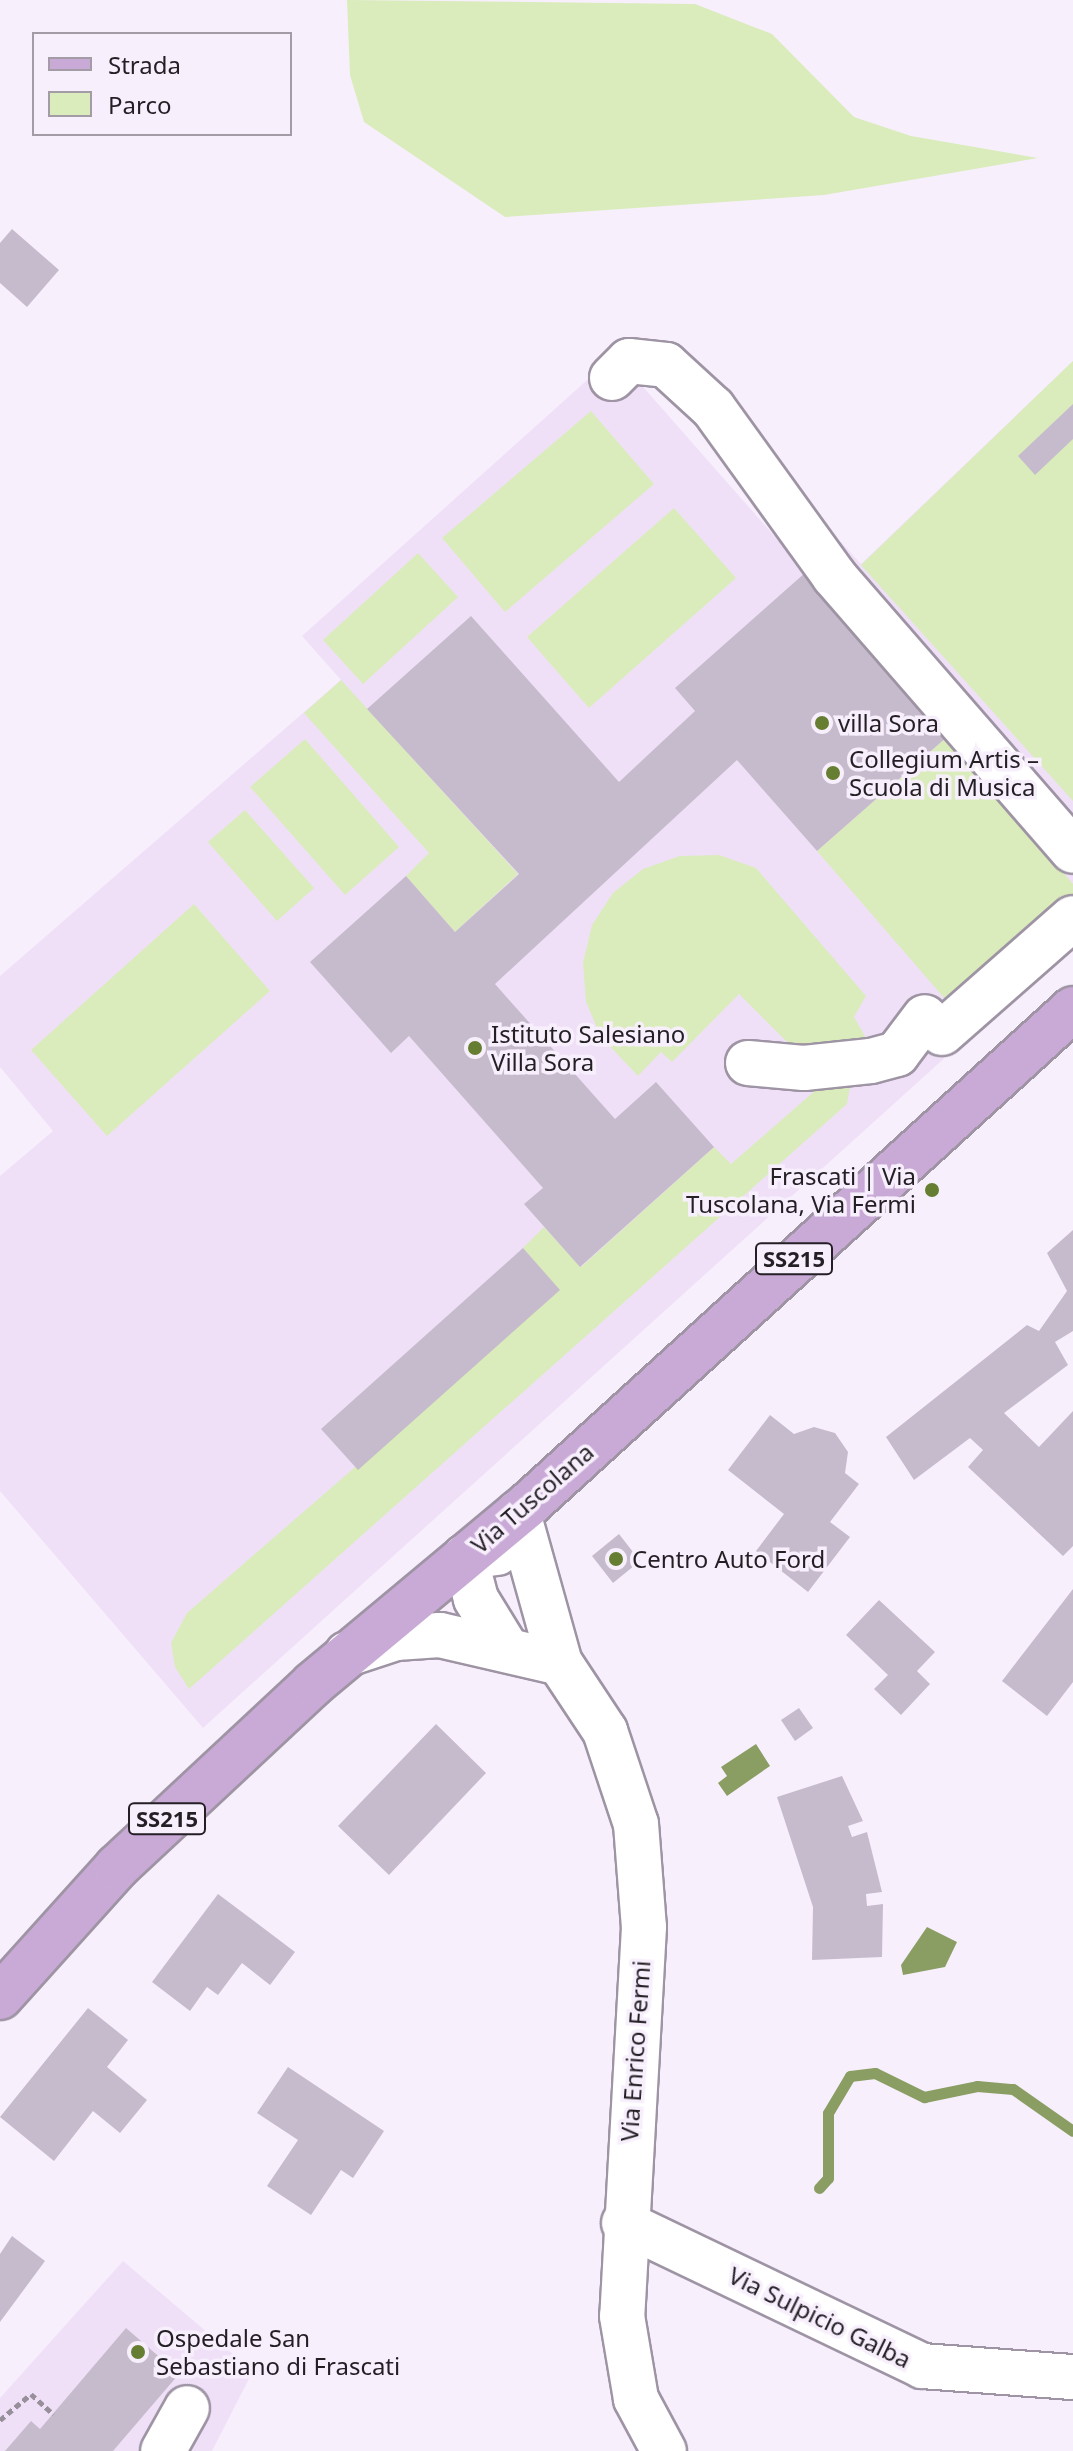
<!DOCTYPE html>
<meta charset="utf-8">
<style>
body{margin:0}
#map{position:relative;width:1073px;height:2451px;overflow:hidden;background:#f8effd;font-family:"Noto Sans",sans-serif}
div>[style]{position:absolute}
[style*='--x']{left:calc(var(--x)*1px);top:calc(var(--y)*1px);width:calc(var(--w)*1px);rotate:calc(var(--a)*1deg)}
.built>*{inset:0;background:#efe0f8}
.green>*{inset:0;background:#daecbb}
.water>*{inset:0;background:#8a9e64}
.stream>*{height:11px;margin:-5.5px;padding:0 5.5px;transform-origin:5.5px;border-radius:5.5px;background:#8a9e64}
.building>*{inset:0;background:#c6bbcc}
.path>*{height:5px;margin-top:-2.5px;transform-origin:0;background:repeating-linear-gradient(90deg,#97909a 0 6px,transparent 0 10px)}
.roads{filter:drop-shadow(2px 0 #9e94a4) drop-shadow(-2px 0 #9e94a4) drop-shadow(0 2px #9e94a4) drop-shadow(0 -2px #9e94a4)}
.minor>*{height:44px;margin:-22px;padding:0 22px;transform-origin:22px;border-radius:22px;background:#fff}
.major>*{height:44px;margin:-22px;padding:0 22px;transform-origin:22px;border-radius:22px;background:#c9aad7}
.dots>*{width:22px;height:22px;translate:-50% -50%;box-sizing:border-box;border:4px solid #f8effd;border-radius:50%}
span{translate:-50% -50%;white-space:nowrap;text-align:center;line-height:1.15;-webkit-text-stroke:7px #f8effd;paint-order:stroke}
.shield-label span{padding:2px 6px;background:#f8effd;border:2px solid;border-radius:6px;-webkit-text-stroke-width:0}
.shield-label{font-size:22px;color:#231f25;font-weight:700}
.poi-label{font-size:24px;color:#231f25}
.left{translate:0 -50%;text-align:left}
.right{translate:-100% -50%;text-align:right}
.street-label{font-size:24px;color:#231f25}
.legend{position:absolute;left:32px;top:32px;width:260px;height:104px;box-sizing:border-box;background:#f8effd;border:2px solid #a39ca7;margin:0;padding:10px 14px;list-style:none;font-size:24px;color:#231f25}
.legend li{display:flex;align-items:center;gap:16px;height:40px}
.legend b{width:40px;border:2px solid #a39ca7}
</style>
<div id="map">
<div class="built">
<div style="clip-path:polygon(615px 355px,806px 572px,841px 542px,861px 564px,1073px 361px,1073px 942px,203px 1728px,0 1491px,0 1176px,53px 1131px,0 1067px,0 976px,341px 680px,302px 636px)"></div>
<div style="clip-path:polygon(123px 2261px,253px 2371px,212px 2451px,0 2451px,0 2398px)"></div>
</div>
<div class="green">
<div style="clip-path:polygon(347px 0,695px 4px,772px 34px,854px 117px,911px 136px,1038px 158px,824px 195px,505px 217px,364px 122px,350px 75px)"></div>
<div style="clip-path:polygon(1073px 361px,1073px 801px,861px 565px)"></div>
<div style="clip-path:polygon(591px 411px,654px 484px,505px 612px,442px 538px)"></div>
<div style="clip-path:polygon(674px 508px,736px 578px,589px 708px,527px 637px)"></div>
<div style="clip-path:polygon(418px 553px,458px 597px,363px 684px,323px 640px)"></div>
<div style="clip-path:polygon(341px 680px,518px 874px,455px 932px,406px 876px,429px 853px,304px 713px)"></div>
<div style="clip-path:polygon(948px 736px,1073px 884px,1073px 942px,971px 1029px,817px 851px)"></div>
<div style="clip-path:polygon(305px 739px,399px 847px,345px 895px,250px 787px)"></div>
<div style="clip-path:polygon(245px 810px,314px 888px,277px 921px,208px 842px)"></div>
<div style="clip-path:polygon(719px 855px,756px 868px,866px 996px,854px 1017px,866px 1038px,852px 1050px,798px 1053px,739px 994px,672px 1062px,661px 1052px,638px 1076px,601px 1037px,586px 1002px,583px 963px,592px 925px,613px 893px,643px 869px,680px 856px)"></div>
<div style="clip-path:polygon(194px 904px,270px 991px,107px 1136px,31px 1050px)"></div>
<div style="clip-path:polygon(833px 1075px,851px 1081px,847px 1104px,189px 1689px,175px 1667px,171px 1643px,187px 1613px,559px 1290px,523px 1248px,544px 1227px,581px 1267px,714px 1147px,731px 1164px)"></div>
</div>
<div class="water">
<div style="clip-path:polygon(756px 1744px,770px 1766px,727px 1796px,718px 1783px,727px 1776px,721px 1767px)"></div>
<div style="clip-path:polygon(927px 1927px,957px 1942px,945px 1967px,903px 1975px,901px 1965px)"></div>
</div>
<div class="stream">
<div style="--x:819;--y:2188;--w:13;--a:-48"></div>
<div style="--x:828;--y:2178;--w:65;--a:-90"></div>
<div style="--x:828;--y:2113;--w:43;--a:-59.3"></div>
<div style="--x:850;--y:2076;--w:25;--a:-7"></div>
<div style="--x:875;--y:2073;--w:55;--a:26.1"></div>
<div style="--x:924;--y:2097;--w:54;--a:-11.7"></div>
<div style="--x:977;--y:2086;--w:36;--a:5"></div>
<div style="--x:1013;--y:2089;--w:73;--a:35"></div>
</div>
<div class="building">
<div style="clip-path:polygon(12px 229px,59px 270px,27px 307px,0 283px,0 243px)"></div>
<div style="clip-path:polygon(1073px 404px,1073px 439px,1035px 475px,1018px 456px)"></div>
<div style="clip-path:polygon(806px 572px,948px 736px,817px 851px,737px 760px,495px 984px,615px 1119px,656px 1082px,714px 1147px,580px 1267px,524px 1204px,543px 1188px,409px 1036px,391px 1053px,310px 962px,406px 876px,455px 932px,519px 874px,367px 709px,471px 616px,619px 782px,695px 711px,675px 688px)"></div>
<div style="clip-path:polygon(1073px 1230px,1073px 1331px,1055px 1342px,1068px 1365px,1004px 1413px,1039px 1447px,1073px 1411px,1073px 1546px,1063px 1556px,968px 1467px,983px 1450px,970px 1438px,914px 1480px,886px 1437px,1027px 1325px,1039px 1331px,1067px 1291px,1047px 1253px)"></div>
<div style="clip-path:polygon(523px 1248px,560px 1290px,358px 1470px,321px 1429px)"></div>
<div style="clip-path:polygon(770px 1415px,794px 1434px,814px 1427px,835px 1433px,848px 1452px,845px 1473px,859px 1484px,830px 1522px,850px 1537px,808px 1592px,756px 1551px,784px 1514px,728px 1470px)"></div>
<div style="clip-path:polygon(619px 1534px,640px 1561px,613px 1583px,592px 1556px)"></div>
<div style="clip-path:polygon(1073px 1589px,1073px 1682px,1047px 1716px,1002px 1681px)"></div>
<div style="clip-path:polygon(879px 1600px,935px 1652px,917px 1671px,930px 1684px,901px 1715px,874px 1689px,888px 1675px,846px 1635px)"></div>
<div style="clip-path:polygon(799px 1708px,813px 1728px,795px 1741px,781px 1720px)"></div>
<div style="clip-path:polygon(436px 1724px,486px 1773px,389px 1875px,338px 1826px)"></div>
<div style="clip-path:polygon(842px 1776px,863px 1821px,848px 1826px,852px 1837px,867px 1832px,882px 1892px,866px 1894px,867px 1906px,883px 1904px,882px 1957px,812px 1960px,813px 1907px,777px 1797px)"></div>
<div style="clip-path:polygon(218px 1894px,295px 1952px,270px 1985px,242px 1963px,218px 1995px,207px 1987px,190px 2011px,152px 1982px)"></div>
<div style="clip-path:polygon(88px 2008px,128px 2040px,107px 2067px,147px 2100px,120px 2133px,93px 2111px,54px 2161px,0 2117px)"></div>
<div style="clip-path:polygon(288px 2067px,384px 2131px,353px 2178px,341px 2170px,311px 2215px,267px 2186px,298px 2140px,257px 2113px)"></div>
<div style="clip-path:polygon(12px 2236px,45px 2261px,0 2322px,0 2254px)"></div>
<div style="clip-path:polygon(126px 2328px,179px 2374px,113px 2451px,5px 2451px,31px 2421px,40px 2429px)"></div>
</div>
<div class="path">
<div style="--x:0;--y:2420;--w:40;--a:-40"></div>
<div style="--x:31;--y:2394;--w:30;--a:42"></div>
</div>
<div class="roads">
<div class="minor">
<div style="--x:612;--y:378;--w:24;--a:-45"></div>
<div style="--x:629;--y:361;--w:37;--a:6"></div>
<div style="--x:666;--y:365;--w:64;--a:42.5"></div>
<div style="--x:713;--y:408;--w:207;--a:54.2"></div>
<div style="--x:834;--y:576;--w:364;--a:49"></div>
<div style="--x:942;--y:1033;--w:174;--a:-41.3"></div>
<div style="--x:748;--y:1063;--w:56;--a:5.1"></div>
<div style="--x:804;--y:1068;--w:67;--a:-6"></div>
<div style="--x:871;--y:1061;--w:27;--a:-15"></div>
<div style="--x:897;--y:1054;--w:46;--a:-52.9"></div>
<div style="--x:518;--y:1513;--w:156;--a:74.4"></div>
<div style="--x:560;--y:1663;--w:82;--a:56.5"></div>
<div style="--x:605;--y:1731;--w:98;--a:71.6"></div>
<div style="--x:636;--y:1824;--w:103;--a:85.6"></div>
<div style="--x:644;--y:1927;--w:390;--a:93.2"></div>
<div style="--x:622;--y:2316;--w:84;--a:80.4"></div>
<div style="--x:636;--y:2399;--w:59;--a:61.7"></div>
<div style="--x:497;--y:1553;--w:32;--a:173"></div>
<div style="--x:465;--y:1557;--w:43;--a:75.3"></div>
<div style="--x:476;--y:1599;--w:57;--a:58.5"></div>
<div style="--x:347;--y:1654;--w:52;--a:-18.1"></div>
<div style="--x:396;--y:1638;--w:44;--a:-3.9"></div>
<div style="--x:440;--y:1635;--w:123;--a:13.1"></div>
<div style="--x:624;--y:2223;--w:331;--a:25.6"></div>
<div style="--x:922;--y:2366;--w:151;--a:4.2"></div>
<div style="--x:163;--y:2451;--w:49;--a:-60.8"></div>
</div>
<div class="major">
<div style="--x:0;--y:1997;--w:175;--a:-48"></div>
<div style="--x:117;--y:1867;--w:268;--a:-43"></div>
<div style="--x:313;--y:1684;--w:283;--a:-39.8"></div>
<div style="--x:530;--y:1503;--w:734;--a:-42.29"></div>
</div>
</div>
<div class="dots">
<div style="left:822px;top:723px;background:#667e31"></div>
<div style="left:833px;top:773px;background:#667e31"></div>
<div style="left:475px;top:1048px;background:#667e31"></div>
<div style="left:932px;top:1190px;background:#667e31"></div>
<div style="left:616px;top:1559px;background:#667e31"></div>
<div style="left:138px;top:2352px;background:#667e31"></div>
</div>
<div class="shield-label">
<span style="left:794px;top:1259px">SS215</span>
<span style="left:167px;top:1819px">SS215</span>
</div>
<div class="poi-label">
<span class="left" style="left:838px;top:723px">villa Sora</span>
<span class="left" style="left:849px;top:773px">Collegium Artis –<br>Scuola di Musica</span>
<span class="left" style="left:491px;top:1048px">Istituto Salesiano<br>Villa Sora</span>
<span class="right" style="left:916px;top:1190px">Frascati | Via<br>Tuscolana, Via Fermi</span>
<span class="left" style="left:632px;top:1559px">Centro Auto Ford</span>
<span class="left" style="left:156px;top:2352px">Ospedale San<br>Sebastiano di Frascati</span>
</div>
<div class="street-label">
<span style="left:532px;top:1498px;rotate:-41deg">Via Tuscolana</span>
<span style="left:635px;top:2051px;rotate:-86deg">Via Enrico Fermi</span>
<span style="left:820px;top:2317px;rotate:26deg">Via Sulpicio Galba</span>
</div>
<ul class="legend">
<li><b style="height:10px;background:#c9aad7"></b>Strada</li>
<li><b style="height:22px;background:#daecbb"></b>Parco</li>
</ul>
</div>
